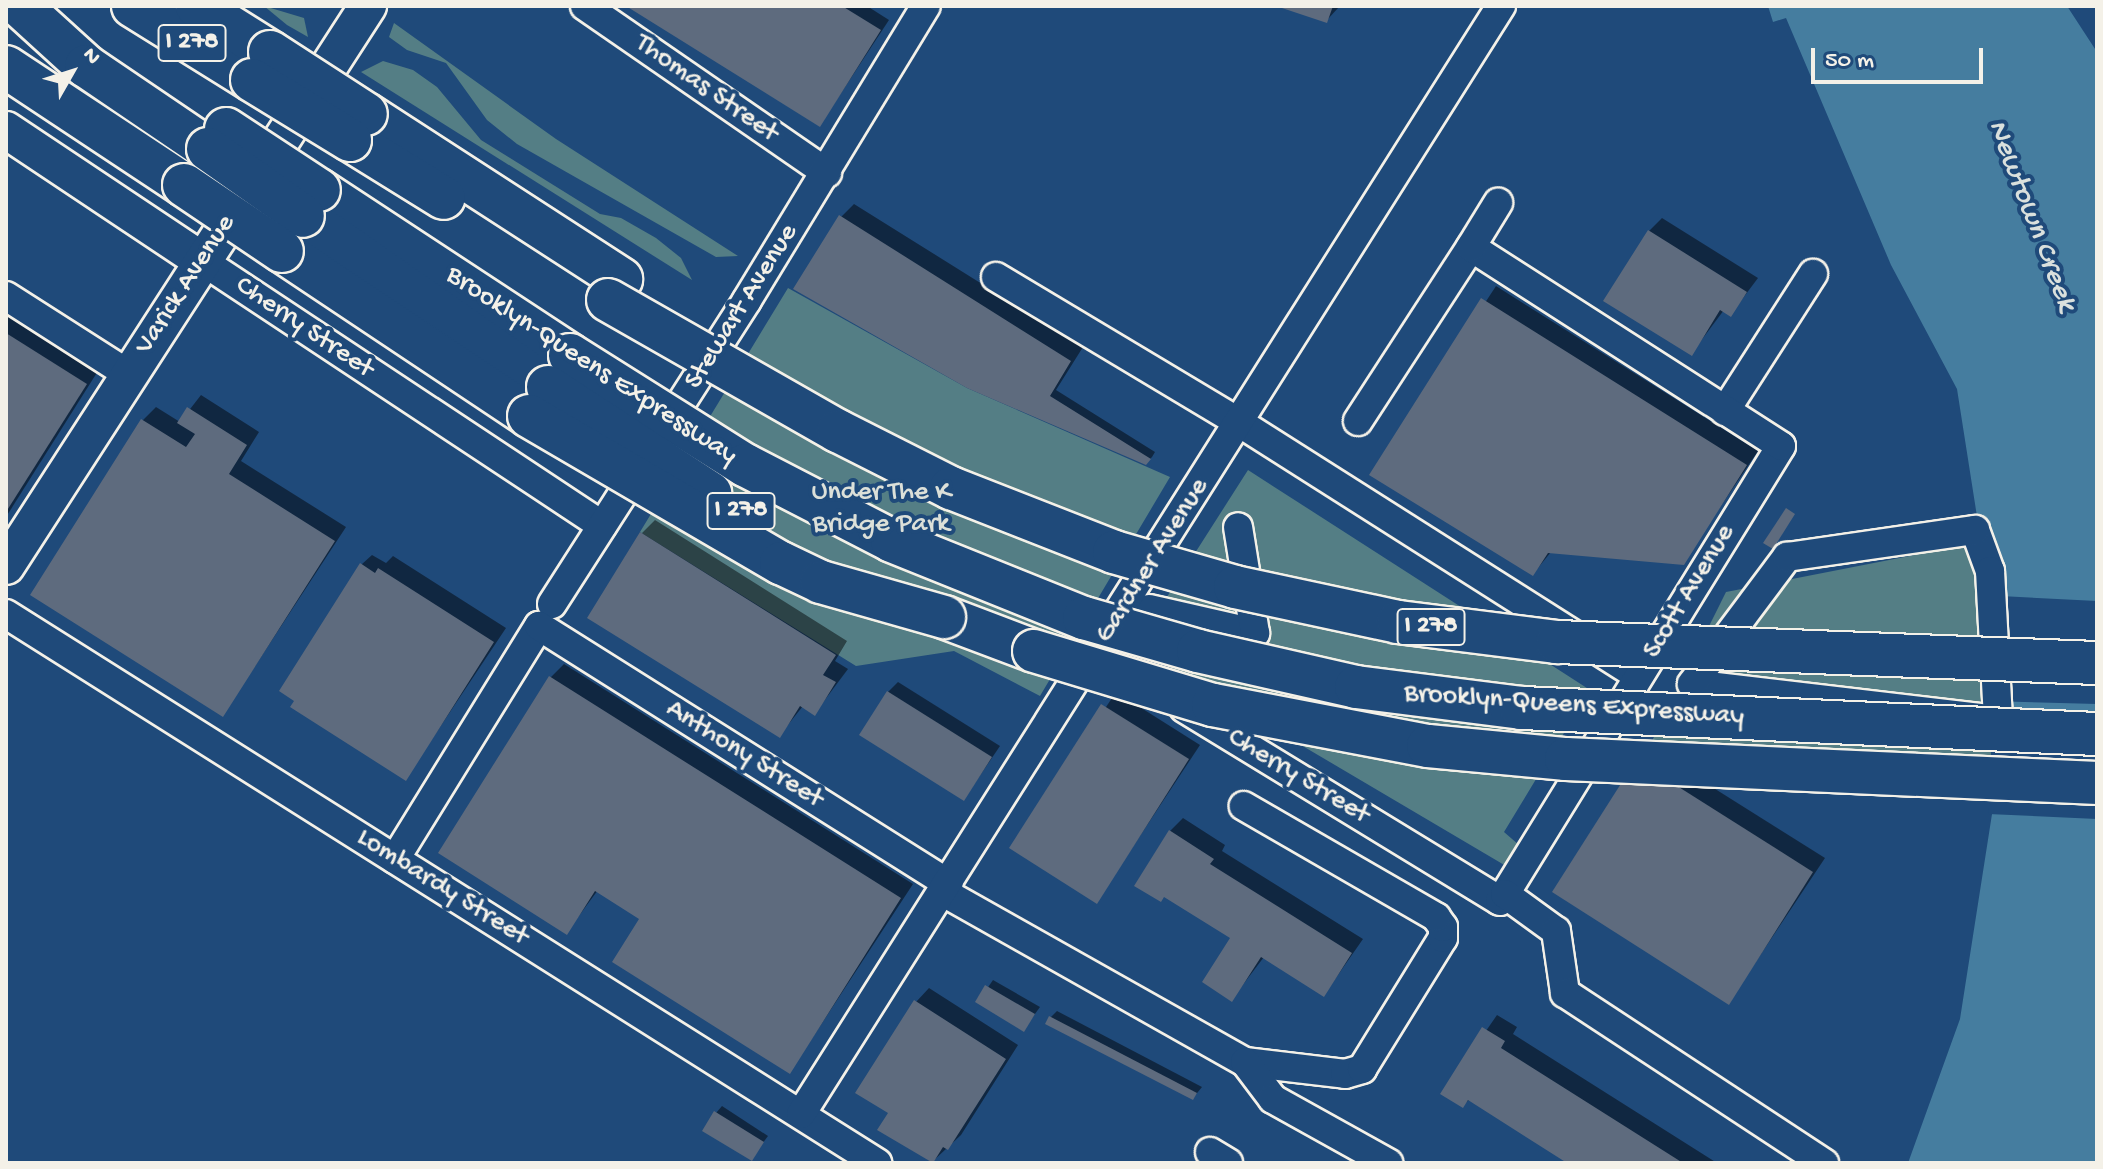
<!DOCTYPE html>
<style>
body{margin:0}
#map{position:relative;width:2103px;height:1169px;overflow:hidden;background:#1f4a7a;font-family:"Gochi Hand",sans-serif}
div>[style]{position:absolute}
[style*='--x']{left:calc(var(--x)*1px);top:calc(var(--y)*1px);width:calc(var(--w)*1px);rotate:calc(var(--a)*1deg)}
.green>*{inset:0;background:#547e85}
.water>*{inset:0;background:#457d9f}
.pier>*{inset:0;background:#1f4a7a}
.shadow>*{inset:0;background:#0007}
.building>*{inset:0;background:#5e6b7e}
.roads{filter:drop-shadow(2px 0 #f4f1e8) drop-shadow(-2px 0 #f4f1e8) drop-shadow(0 2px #f4f1e8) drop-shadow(0 -2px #f4f1e8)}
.minor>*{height:28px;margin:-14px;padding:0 14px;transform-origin:14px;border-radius:14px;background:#1f4a7a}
.major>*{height:36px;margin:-18px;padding:0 18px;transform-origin:18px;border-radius:18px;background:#1f4a7a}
.highway>*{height:42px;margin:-21px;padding:0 21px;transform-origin:21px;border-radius:21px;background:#1f4a7a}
.bridges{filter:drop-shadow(2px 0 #f4f1e8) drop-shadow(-2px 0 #f4f1e8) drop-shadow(0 2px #f4f1e8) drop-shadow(0 -2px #f4f1e8)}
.highway-bridge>*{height:42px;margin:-21px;padding:0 21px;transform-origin:21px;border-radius:21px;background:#1f4a7a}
span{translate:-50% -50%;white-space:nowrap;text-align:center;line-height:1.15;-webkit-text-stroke:8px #1f4a7a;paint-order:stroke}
.shield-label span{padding:2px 6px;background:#1f4a7a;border:2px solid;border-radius:6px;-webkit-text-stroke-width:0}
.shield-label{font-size:26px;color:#f4f1e8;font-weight:700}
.street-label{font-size:28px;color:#f4f1e8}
.park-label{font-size:28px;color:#dce0d9}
.water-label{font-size:30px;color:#dae0dd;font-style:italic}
.frame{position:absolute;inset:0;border:8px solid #f4f1e8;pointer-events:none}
.north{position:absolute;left:32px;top:32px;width:80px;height:80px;-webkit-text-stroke:6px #1f4a7a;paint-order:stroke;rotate:51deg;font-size:22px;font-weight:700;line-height:32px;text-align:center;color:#f4f1e8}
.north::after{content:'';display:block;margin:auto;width:28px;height:36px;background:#f4f1e8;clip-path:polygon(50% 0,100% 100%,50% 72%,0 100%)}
.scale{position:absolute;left:1811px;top:48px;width:172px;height:36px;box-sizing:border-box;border:4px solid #f4f1e8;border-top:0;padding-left:10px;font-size:24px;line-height:28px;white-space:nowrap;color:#f4f1e8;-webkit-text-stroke:6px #1f4a7a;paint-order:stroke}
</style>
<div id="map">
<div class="green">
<div style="clip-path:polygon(264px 6px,304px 18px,308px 37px,287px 25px)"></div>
<div style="clip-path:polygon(394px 23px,556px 139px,738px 256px,716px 257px,517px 144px,487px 120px,446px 63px,407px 50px,389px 37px)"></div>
<div style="clip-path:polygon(383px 61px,413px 70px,437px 87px,481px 140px,600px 214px,621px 218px,656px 238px,681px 258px,692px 280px,361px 72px)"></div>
<div style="clip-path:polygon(788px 288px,967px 388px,1170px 477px,1040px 696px,954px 651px,856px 666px,640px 532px)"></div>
<div style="clip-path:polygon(1248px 470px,1590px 690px,1504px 832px,1519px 845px,1506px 866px,1135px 647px)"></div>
<div style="clip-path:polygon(1981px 542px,1997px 782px,1833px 794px,1789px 790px,1643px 759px,1726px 592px)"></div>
</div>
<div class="water">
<div style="clip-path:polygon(1768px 6px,2067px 6px,2097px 52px,2097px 1163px,1908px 1163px,1960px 1019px,1997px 782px,1981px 542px,1957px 389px,1891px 265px,1786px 18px,1773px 22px)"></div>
</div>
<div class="pier">
<div style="clip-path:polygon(1981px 595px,2097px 601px,2097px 704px,1987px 701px)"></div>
<div style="clip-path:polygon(1988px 712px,2097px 717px,2097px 819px,1988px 814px,1993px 782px)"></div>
</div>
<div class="shadow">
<div style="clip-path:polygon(630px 6px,867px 6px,889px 20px,820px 125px)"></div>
<div style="clip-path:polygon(1281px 6px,1340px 6px,1326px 21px)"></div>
<div style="clip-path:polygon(854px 204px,1083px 347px,1056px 390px,1155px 452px,1152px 457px,1146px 463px,968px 386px,841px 217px)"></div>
<div style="clip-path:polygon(1662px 218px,1758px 278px,1731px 314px,1724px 310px,1691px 354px,1649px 231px)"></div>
<div style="clip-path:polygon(1496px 286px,1758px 451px,1683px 562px,1551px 552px,1533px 574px,1372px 475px)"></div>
<div style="clip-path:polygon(6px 312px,98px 371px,6px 517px)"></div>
<div style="clip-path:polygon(201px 395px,259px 432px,241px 461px,346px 527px,223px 715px,32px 595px,143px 420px,156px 407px,180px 422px)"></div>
<div style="clip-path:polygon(655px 520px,847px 641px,835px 661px,848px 669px,815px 713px,803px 706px,779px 736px,642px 533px)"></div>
<div style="clip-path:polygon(372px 555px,386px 563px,393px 556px,506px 628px,406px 778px,362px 564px)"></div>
<div style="clip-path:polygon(564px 664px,913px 884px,790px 1072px,642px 918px,598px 890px,567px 932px,551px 677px)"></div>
<div style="clip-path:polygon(898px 682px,1000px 746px,964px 799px,888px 692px)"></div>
<div style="clip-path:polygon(1116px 692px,1200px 745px,1097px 901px,1012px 848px)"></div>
<div style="clip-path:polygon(1650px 748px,1825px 858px,1729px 1002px)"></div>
<div style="clip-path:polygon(1183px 818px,1225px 845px,1222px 851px,1363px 939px,1324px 995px,1264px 957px,1232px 999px,1233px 937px,1170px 831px)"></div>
<div style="clip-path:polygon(993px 980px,1040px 1007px,1024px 1029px,978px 1002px)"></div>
<div style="clip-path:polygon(929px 988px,1018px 1045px,961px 1135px,932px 1162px,880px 1129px,890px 1112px,916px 1002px)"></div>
<div style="clip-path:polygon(1057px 1011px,1202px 1087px,1193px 1098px,1050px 1018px)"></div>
<div style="clip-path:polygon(1497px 1015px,1517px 1027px,1513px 1034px,1717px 1163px,1571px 1163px,1470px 1099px,1463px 1105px,1443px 1093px)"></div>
<div style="clip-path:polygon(722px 1106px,768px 1136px,751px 1159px,716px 1113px)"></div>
</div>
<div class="building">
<div style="clip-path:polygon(626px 6px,842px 6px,881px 30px,820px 127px)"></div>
<div style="clip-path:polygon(1276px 6px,1333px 6px,1327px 23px)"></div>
<div style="clip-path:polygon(839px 215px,1071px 361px,1050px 396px,1151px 459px,1146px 465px,967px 388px,793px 289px)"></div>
<div style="clip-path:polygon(1648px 230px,1747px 292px,1731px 317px,1720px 310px,1692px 356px,1603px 301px)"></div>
<div style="clip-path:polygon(1481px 298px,1747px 465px,1684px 565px,1548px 553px,1533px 576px,1369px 475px)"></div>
<div style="clip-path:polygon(6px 333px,87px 384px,6px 512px)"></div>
<div style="clip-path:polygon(187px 407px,247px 445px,229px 474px,335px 541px,223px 717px,30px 595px,141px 419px,186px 447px,195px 434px,177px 423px)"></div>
<div style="clip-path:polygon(1786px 508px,1795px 514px,1773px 549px,1763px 543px)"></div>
<div style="clip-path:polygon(640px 532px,836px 655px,823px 675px,836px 682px,815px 716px,800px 706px,780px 738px,587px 618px)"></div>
<div style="clip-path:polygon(360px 563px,375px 573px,378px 568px,494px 642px,406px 781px,290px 707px,294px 701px,279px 691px)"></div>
<div style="clip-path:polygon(549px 676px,901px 898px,790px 1074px,612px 962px,639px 919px,595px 891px,567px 935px,438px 853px)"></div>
<div style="clip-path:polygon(887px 691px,992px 757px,964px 801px,859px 735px)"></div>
<div style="clip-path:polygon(1101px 704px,1189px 759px,1097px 904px,1009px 848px)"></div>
<div style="clip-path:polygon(1636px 760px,1813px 872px,1729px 1005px,1552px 892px)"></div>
<div style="clip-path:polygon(1169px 830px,1214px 859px,1210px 864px,1352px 953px,1324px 997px,1261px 957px,1232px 1002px,1202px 982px,1230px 938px,1164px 897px,1161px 902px,1134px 886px)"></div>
<div style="clip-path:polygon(985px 985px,1035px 1014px,1024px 1032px,975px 1002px)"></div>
<div style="clip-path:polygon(914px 1000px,1006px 1059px,948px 1150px,943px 1147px,933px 1163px,877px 1130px,888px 1113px,855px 1093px)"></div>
<div style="clip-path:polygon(1049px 1016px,1197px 1093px,1193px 1100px,1045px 1024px)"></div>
<div style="clip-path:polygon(1482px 1027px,1505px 1041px,1501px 1048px,1683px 1163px,1567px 1163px,1468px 1100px,1463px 1108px,1440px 1094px)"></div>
<div style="clip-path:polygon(714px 1111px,764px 1142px,752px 1161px,702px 1131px)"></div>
</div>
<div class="roads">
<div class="minor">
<div style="--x:585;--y:6;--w:294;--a:34.6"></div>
<div style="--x:201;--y:260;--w:481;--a:33.5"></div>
<div style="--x:996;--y:277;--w:284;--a:30.9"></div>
<div style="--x:1240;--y:423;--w:472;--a:32.4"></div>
<div style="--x:6;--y:296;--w:145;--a:32.6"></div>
<div style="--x:1725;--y:411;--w:163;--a:-57.3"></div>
<div style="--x:1358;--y:421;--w:207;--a:-57"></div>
<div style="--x:1975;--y:530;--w:44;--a:69.9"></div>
<div style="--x:1990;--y:571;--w:149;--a:86.9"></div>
<div style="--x:1998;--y:720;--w:308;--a:-173.3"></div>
<div style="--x:1692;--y:684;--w:159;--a:-53.2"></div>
<div style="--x:1787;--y:557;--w:190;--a:-8.2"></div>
<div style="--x:552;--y:604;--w:361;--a:-57.3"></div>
<div style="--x:747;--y:300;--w:344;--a:-58.7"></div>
<div style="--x:1149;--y:609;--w:109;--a:12.8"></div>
<div style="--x:1255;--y:633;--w:107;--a:-99.1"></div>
<div style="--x:6;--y:614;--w:1030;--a:32.22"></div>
<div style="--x:1184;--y:708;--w:370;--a:31.4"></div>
<div style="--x:1500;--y:901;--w:9;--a:-54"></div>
<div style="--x:1505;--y:894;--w:526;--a:-58.36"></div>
<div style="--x:1781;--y:446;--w:368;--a:-147.3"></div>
<div style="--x:1471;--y:247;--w:52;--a:-58.5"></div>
<div style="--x:395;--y:859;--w:274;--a:-58.3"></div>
<div style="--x:539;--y:626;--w:484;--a:32.2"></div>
<div style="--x:943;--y:892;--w:347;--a:29.4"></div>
<div style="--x:1245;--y:1062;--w:101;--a:6.8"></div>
<div style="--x:1345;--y:1074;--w:18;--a:-16"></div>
<div style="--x:1362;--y:1069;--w:154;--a:-58.3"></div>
<div style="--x:1443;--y:938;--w:11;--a:-90"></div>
<div style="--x:1443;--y:927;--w:12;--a:-125"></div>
<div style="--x:1436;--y:917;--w:222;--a:-150"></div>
<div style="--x:1505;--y:894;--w:63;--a:36"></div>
<div style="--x:1556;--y:931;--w:63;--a:81.7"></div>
<div style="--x:1565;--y:993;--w:310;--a:33.3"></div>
<div style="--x:1245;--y:1062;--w:46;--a:52.9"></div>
<div style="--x:1273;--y:1099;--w:132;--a:29.1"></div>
<div style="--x:801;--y:1114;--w:1311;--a:-57.72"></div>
<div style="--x:1210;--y:1152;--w:21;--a:31"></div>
</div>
<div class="major">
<div style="--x:6;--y:130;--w:234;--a:33.7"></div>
<div style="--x:6;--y:566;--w:667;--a:-57.12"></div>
</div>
<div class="highway">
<div style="--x:20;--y:6;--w:89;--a:42.3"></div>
<div style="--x:86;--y:66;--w:148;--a:34.2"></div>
<div style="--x:133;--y:6;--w:140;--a:31.9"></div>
<div style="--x:197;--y:6;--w:86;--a:32.2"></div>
<div style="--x:6;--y:67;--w:214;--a:33.5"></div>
<div style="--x:366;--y:114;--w:304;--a:32.9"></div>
<div style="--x:350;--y:140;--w:110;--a:31.7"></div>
<div style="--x:319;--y:190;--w:300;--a:33.3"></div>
<div style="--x:303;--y:216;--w:299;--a:34.9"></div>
<div style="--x:282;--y:251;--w:297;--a:33.7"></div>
<div style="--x:944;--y:617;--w:96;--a:20.7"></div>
</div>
</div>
<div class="bridges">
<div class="highway-bridge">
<div style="--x:270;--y:52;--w:114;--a:32.9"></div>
<div style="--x:252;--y:80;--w:115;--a:31.5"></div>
<div style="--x:226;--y:129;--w:111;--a:33.3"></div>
<div style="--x:208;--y:149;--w:116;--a:35.2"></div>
<div style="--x:184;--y:185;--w:118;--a:34"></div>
<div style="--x:608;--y:300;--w:265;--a:29.7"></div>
<div style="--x:838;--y:431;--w:127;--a:26.8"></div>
<div style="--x:951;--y:488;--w:175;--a:21.4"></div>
<div style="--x:1114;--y:552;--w:126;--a:16.1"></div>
<div style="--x:1235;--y:587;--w:167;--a:12.1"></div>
<div style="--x:1398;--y:622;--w:160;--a:7.2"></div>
<div style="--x:1557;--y:642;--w:540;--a:2.23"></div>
<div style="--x:570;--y:355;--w:207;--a:32.2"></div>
<div style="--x:745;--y:465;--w:165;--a:27.3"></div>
<div style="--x:892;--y:541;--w:207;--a:21.9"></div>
<div style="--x:1084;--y:618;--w:119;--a:16.1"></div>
<div style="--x:1198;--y:651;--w:162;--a:12.8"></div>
<div style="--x:1356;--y:687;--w:167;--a:7.2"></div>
<div style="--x:1522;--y:708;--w:576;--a:2.59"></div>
<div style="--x:548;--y:387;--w:194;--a:33.2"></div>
<div style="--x:529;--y:416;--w:292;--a:30.3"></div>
<div style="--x:781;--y:563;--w:44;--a:25.4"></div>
<div style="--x:821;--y:582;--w:128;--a:15.9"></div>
<div style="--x:1034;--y:651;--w:187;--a:16.8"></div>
<div style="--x:1213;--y:705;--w:219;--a:10.8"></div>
<div style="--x:1428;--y:746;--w:139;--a:5.4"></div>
<div style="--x:1566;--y:759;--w:532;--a:2.59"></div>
</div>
</div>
<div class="shield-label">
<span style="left:192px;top:43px">I 278</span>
<span style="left:741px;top:511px">I 278</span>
<span style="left:1431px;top:627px">I 278</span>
</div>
<div class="street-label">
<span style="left:706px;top:89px;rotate:35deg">Thomas Street</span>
<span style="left:186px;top:285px;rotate:-57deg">Varick Avenue</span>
<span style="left:742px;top:307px;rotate:-58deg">Stewart Avenue</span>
<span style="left:304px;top:328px;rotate:34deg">Cherry Street</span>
<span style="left:591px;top:366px;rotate:33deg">Brooklyn-Queens Expressway</span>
<span style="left:1153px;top:561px;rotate:-58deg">Gardner Avenue</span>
<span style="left:1690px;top:592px;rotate:-59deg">Scott Avenue</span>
<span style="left:1574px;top:706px;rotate:4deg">Brooklyn-Queens Expressway</span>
<span style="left:744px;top:755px;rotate:32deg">Anthony Street</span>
<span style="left:1298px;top:777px;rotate:31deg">Cherry Street</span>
<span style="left:442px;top:888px;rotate:32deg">Lombardy Street</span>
</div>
<div class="park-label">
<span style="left:881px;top:509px">Under The K<br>Bridge Park</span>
</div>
<div class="water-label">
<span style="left:2030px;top:216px;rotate:69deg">Newtown Creek</span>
</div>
<div class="frame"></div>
<div class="north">N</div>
<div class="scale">50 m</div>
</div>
